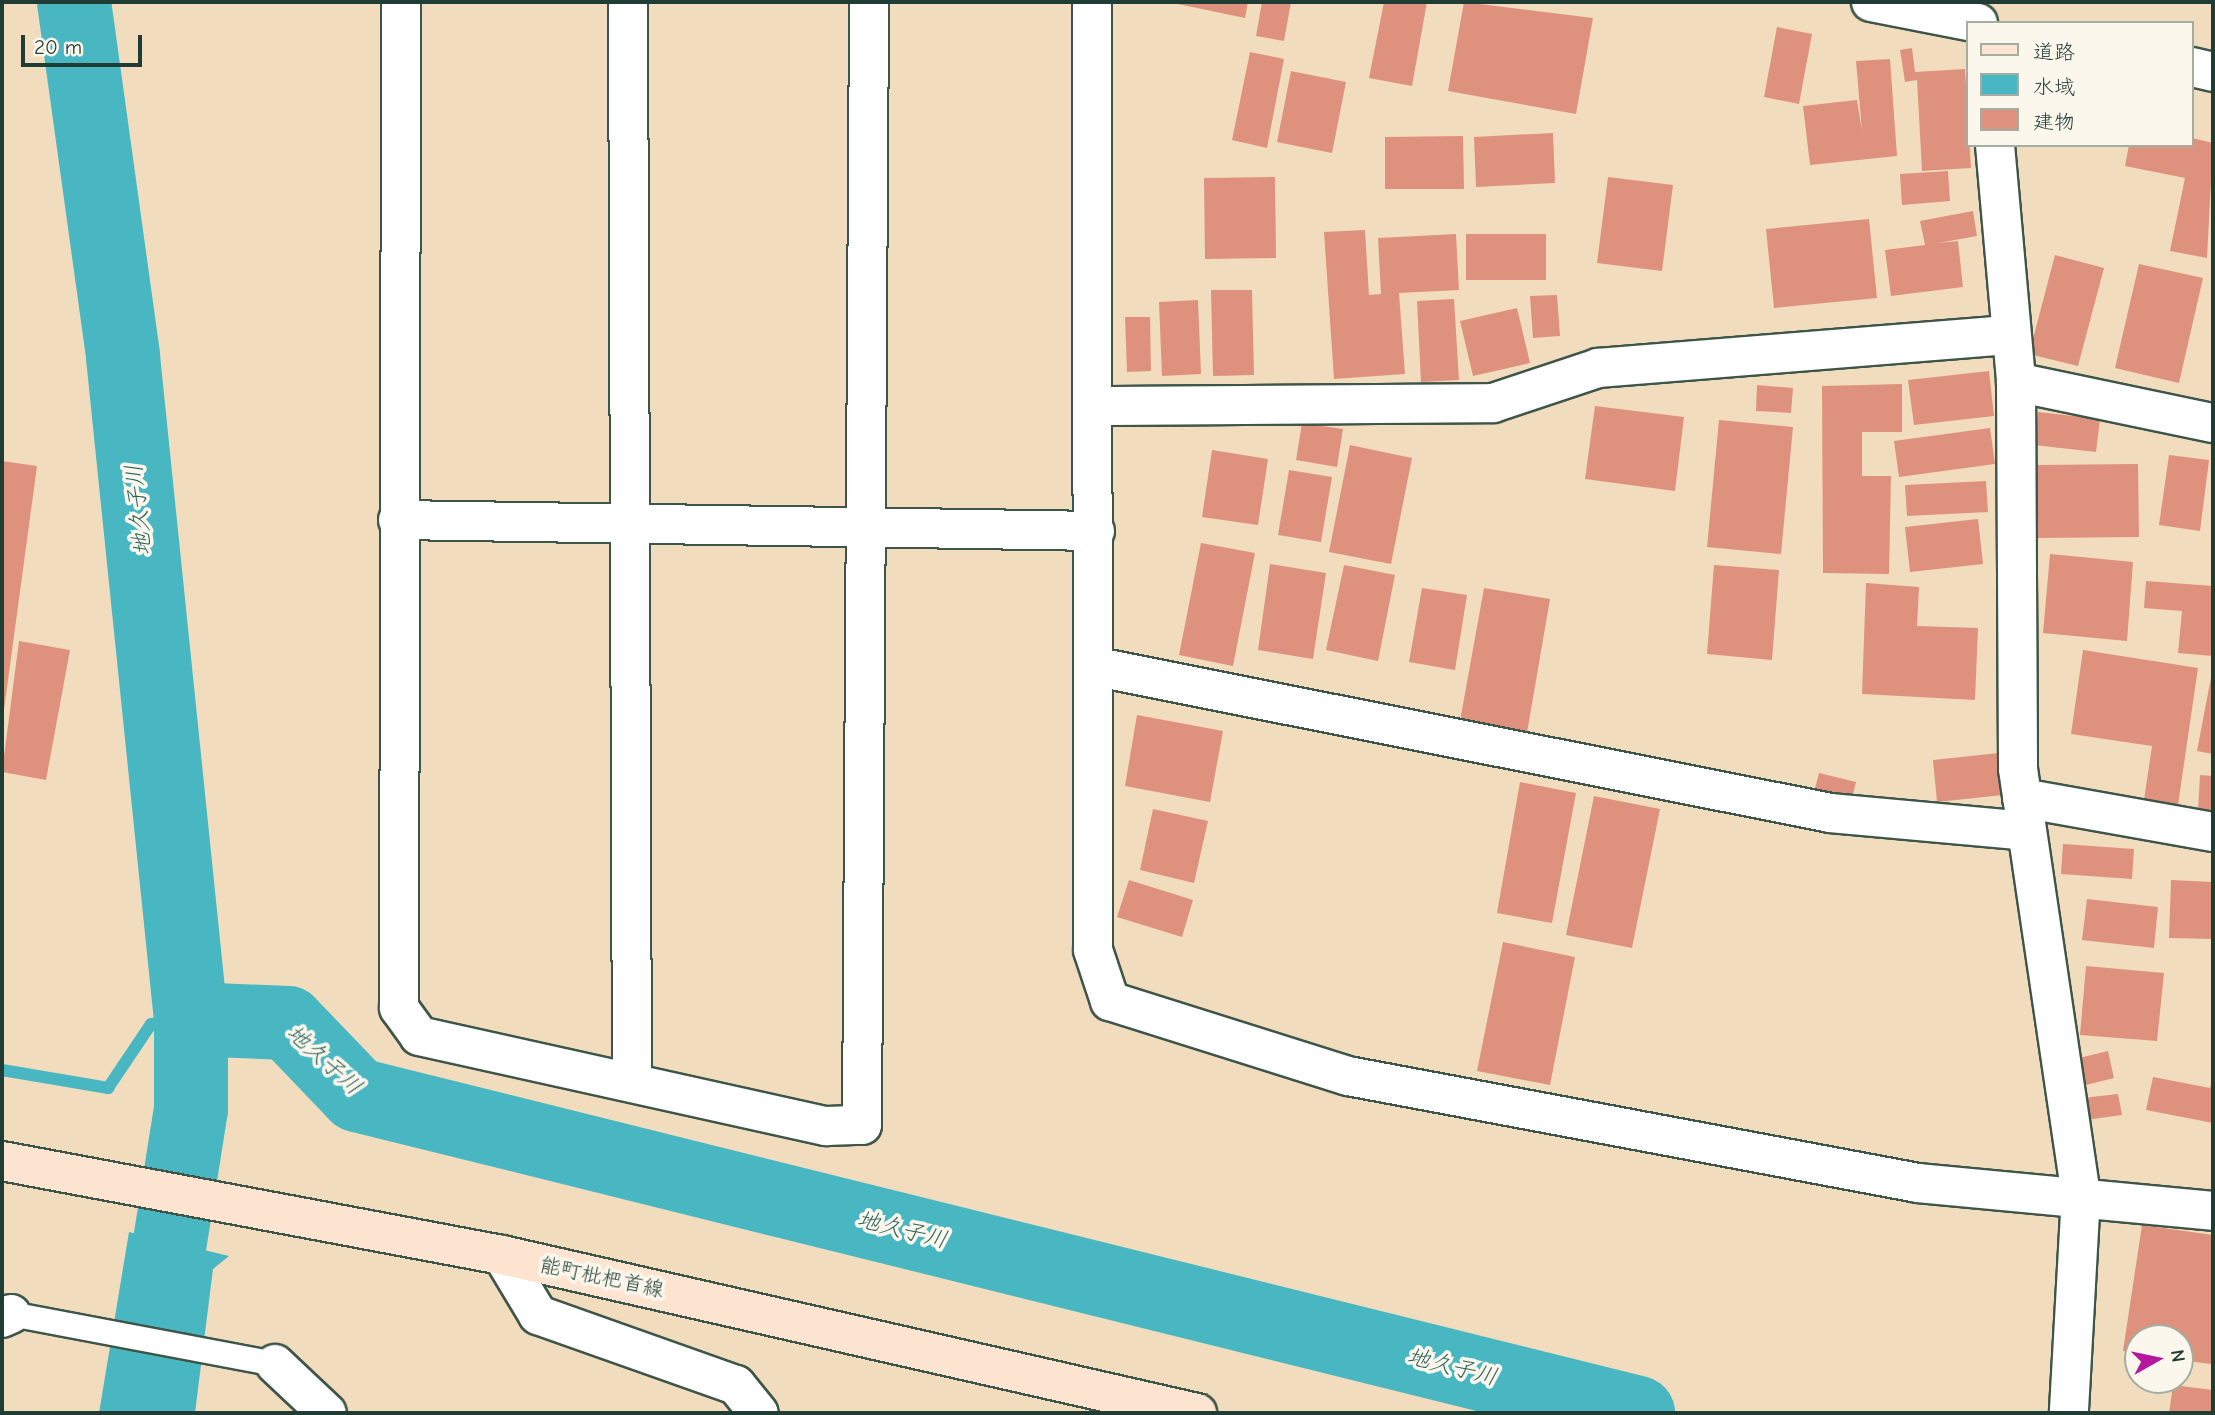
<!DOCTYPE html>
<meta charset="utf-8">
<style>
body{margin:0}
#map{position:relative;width:2215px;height:1415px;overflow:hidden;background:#f1ddbd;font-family:"Comic Neue","Klee One",sans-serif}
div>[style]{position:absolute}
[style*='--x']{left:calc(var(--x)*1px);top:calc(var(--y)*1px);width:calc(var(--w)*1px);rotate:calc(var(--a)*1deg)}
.water>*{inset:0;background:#48b7c1}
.stream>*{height:12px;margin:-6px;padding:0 6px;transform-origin:6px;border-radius:6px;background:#48b7c1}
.river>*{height:74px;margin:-37px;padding:0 37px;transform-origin:37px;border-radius:37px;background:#48b7c1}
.building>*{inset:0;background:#de927e}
.roads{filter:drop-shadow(2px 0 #3e5549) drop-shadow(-2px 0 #3e5549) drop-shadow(0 2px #3e5549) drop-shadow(0 -2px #3e5549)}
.service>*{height:24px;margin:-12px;padding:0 12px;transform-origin:12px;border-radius:12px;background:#fff}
.minor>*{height:38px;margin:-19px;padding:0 19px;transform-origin:19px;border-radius:19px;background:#fff}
.tertiary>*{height:38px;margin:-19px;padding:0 19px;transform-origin:19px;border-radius:19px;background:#fff}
.secondary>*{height:38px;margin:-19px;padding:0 19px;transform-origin:19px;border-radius:19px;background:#fde4d0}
span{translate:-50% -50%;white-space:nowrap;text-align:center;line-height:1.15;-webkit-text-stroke:7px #fbf7ec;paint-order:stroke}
.street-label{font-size:21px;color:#1f3d34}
.water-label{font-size:23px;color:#2b625e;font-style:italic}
.frame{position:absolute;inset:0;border:4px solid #1f3d34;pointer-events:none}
.legend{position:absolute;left:1966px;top:21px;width:228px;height:126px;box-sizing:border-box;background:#fbf7ec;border:2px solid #a3ada2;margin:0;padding:9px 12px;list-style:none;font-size:21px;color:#1f3d34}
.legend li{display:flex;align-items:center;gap:14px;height:35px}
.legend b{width:35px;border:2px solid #a3ada2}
.north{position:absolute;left:2124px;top:1324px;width:70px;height:70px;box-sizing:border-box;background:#fbf7ec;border:2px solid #a3ada2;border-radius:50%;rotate:81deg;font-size:19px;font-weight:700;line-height:28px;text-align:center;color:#1f3d34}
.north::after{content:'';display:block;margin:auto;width:24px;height:32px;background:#b5179e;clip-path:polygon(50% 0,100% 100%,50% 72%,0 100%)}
.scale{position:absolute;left:21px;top:35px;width:121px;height:32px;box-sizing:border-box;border:4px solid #1f3d34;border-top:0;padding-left:9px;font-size:21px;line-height:24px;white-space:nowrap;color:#1f3d34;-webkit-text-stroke:5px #fbf7ec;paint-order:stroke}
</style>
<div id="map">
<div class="water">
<div style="clip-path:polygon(129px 1232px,229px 1256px,213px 1269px,195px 1413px,99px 1413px)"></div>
</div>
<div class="stream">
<div style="--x:2;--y:1070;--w:108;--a:9.6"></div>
<div style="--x:108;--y:1088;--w:77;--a:-56.1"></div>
<div style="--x:151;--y:1024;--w:40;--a:-7.1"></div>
</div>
<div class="river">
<div style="--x:74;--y:2;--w:358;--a:82.1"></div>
<div style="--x:123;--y:357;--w:665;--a:84.14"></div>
<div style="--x:191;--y:1019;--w:90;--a:90"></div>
<div style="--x:191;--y:1109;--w:308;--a:99"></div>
<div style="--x:191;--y:1019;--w:97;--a:2.4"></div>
<div style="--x:288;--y:1023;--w:100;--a:46.2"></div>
<div style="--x:357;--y:1095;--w:1320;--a:13.94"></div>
</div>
<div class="building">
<div style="clip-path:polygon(1168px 2px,1248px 2px,1245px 18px)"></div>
<div style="clip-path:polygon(1262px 2px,1291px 2px,1284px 41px,1256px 36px)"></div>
<div style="clip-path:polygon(1384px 2px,1427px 2px,1412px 86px,1369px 78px)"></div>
<div style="clip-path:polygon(1464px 2px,1593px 18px,1576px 114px,1448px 91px)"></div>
<div style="clip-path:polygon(1777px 27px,1812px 34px,1799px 104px,1764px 97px)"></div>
<div style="clip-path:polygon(1912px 48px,1915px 72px,1965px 69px,1971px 168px,1922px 171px,1917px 80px,1905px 82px,1900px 50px)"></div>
<div style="clip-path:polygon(1250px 52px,1284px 59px,1267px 148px,1232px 140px)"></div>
<div style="clip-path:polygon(1890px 59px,1897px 156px,1810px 165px,1803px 106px,1857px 100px,1862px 131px,1856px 61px)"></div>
<div style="clip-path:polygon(1291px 71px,1346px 82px,1332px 153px,1277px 142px)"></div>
<div style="clip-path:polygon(1553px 133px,1555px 183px,1476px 187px,1474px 137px)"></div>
<div style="clip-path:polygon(1463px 136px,1464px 189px,1385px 189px,1385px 137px)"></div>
<div style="clip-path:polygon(2192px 138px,2213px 143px,2207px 258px,2170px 251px,2185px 178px,2125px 166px,2129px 145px,2192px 145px)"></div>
<div style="clip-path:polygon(1948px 171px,1950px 201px,1902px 205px,1900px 174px)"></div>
<div style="clip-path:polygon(1275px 177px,1276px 258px,1205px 259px,1204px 178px)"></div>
<div style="clip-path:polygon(1608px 177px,1673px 185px,1662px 271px,1597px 263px)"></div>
<div style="clip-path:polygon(1973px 211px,1977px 236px,1938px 243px,1958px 241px,1963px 287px,1891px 296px,1885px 250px,1925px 245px,1920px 221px)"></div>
<div style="clip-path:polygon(1869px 219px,1877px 298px,1774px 308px,1766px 229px)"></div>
<div style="clip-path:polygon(1365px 230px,1369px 295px,1381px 294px,1378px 238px,1456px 234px,1459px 290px,1399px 293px,1405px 374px,1334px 379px,1324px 232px)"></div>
<div style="clip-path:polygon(1466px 234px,1546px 234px,1546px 280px,1466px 280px)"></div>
<div style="clip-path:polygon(2055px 255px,2104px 268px,2078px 366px,2029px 354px)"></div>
<div style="clip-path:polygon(2139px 264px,2203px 278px,2179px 383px,2115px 368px)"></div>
<div style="clip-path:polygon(1211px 290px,1252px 290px,1254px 375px,1213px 376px)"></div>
<div style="clip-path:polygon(1557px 295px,1560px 336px,1533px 338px,1530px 296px)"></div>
<div style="clip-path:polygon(1454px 299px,1459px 380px,1421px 382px,1417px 301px)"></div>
<div style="clip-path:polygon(1198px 300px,1201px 374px,1162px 376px,1159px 302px)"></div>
<div style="clip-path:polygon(1517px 308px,1530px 363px,1473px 376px,1460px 321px)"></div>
<div style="clip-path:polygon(1125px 317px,1150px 317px,1151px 371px,1127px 372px)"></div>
<div style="clip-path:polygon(1989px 371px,1994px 416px,1914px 425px,1908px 380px)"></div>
<div style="clip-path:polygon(1902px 384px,1902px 432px,1862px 432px,1862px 476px,1891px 476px,1889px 574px,1823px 573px,1822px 386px)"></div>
<div style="clip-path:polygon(1757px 385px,1793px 388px,1791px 413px,1756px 411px)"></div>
<div style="clip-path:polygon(1595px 406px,1684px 417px,1675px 491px,1585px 479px)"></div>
<div style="clip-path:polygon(2038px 412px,2100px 419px,2096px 452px,2034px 445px)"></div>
<div style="clip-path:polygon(1719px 420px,1793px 427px,1781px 554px,1707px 547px)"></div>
<div style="clip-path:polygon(1302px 423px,1343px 429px,1337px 467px,1296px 460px)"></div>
<div style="clip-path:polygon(1990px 428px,1995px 464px,1899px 477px,1894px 441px)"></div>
<div style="clip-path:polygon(1350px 445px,1412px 458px,1391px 564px,1329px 552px)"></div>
<div style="clip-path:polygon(1212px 450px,1268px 459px,1258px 525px,1202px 517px)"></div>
<div style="clip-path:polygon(2169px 455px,2209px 460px,2200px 531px,2159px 525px)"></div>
<div style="clip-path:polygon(2px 461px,37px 466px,3px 717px,2px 716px)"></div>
<div style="clip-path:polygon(2138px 464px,2139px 537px,2036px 538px,2036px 465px)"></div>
<div style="clip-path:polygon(1289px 470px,1332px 477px,1321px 542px,1278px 535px)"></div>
<div style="clip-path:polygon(1986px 481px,1988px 512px,1907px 516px,1905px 485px)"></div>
<div style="clip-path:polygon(1978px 519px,1983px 564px,1910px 572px,1905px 527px)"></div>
<div style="clip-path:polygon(1201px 543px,1255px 553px,1233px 666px,1179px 655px)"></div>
<div style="clip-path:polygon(2050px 554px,2133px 562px,2127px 641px,2043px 633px)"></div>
<div style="clip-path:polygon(1270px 564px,1326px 573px,1313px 659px,1258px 650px)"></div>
<div style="clip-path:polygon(1344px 565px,1395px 575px,1378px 661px,1326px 650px)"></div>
<div style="clip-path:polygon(1714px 565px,1779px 570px,1772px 660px,1707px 654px)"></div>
<div style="clip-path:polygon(2146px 581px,2213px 586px,2213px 656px,2178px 653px,2182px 611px,2144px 608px)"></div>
<div style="clip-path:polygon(1866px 583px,1919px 587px,1917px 626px,1978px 628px,1975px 700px,1862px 694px)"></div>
<div style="clip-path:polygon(1422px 588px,1467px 595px,1455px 670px,1409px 662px)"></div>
<div style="clip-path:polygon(1484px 588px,1550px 599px,1527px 733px,1460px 721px)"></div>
<div style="clip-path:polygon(19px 641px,70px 650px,46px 780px,2px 772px)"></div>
<div style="clip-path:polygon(2083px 650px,2198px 668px,2178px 805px,2144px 800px,2152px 746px,2071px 734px)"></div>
<div style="clip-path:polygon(2212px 672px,2213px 672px,2213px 754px,2197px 751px)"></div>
<div style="clip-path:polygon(1137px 715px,1223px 731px,1210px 802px,1125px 786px)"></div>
<div style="clip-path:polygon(1999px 753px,2003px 795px,1937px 802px,1933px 760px)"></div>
<div style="clip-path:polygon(1819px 773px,1856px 782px,1851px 802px,1814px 792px)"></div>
<div style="clip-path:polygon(2200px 775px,2213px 776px,2213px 813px,2198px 812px)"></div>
<div style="clip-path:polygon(1520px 782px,1576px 793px,1552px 923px,1497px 913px)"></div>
<div style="clip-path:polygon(1594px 796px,1660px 809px,1632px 948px,1566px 935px)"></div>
<div style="clip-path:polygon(1153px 809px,1208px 821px,1194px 883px,1140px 870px)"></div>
<div style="clip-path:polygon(2063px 844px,2134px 849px,2132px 879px,2061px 874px)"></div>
<div style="clip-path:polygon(1129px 880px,1193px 900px,1182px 937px,1117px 917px)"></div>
<div style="clip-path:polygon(2171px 880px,2213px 882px,2213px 939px,2169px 938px)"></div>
<div style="clip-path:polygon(2087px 899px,2158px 907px,2154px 948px,2082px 940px)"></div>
<div style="clip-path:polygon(1503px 942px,1575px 957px,1550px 1085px,1477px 1071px)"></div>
<div style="clip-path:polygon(2086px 966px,2164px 973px,2157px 1041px,2080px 1035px)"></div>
<div style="clip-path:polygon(2108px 1051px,2114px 1078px,2082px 1086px,2075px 1059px)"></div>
<div style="clip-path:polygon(2213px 1076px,2213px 1123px,2146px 1110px,2153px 1077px,2210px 1088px)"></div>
<div style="clip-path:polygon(2118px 1094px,2122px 1115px,2086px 1120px,2083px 1098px)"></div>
<div style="clip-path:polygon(2142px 1225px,2213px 1235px,2211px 1364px,2180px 1360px,2180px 1338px,2138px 1338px,2138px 1353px,2123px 1351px)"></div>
<div style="clip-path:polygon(2173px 1385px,2213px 1390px,2213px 1413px,2169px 1413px)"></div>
</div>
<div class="roads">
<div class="service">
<div style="--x:11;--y:1314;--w:269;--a:10.7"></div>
</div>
<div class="minor">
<div style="--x:401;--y:2;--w:1006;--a:90.11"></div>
<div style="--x:399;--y:1008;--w:34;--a:54"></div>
<div style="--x:419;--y:1036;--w:417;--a:12.5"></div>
<div style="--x:826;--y:1126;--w:36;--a:-2"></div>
<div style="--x:862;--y:1125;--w:1123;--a:-89.64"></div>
<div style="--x:628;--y:2;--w:1079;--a:89.79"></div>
<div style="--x:1092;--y:2;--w:948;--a:89.94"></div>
<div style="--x:1093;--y:950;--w:54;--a:71.6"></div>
<div style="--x:1110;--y:1001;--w:250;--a:17.5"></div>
<div style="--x:1348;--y:1076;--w:580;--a:10.63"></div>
<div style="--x:1918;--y:1183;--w:296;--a:5.4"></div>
<div style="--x:1995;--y:145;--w:238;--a:84.9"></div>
<div style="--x:2016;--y:382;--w:387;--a:89.7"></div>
<div style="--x:2018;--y:769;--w:431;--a:81.6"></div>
<div style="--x:2081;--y:1195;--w:218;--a:93.2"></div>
<div style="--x:2016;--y:382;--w:201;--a:11.8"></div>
<div style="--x:1096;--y:406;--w:397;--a:-0.4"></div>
<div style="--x:1493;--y:403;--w:111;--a:-18.4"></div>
<div style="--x:1598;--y:368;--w:414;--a:-4.6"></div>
<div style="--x:398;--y:520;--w:697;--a:0.9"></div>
<div style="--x:1097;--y:667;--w:747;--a:11.26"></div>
<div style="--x:1830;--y:813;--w:197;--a:5.2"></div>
<div style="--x:2022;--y:798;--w:194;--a:10.1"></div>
<div style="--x:502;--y:1255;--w:70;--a:59"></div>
<div style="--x:538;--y:1315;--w:210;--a:19.5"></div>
<div style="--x:736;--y:1385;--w:36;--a:51"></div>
<div style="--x:2;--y:1318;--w:10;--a:-24"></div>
<div style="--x:275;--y:1364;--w:71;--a:43.3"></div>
</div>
<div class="tertiary">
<div style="--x:1871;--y:2;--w:109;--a:11.1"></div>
<div style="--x:2192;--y:67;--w:22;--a:13"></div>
</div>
<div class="secondary">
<div style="--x:2;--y:1161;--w:509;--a:10.65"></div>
<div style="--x:502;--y:1255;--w:713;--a:12.81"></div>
</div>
</div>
<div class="street-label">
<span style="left:602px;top:1277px;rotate:12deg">能町枇杷首線</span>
</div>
<div class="water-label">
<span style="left:139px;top:510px;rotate:-96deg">地久子川</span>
<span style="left:324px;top:1060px;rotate:42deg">地久子川</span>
<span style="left:902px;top:1230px;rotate:14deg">地久子川</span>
<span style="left:1452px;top:1367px;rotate:14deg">地久子川</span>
</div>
<div class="frame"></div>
<ul class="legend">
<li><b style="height:9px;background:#fde4d0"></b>道路</li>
<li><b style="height:19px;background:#48b7c1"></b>水域</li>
<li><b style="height:19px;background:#de927e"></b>建物</li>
</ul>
<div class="north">N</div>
<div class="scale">20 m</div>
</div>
